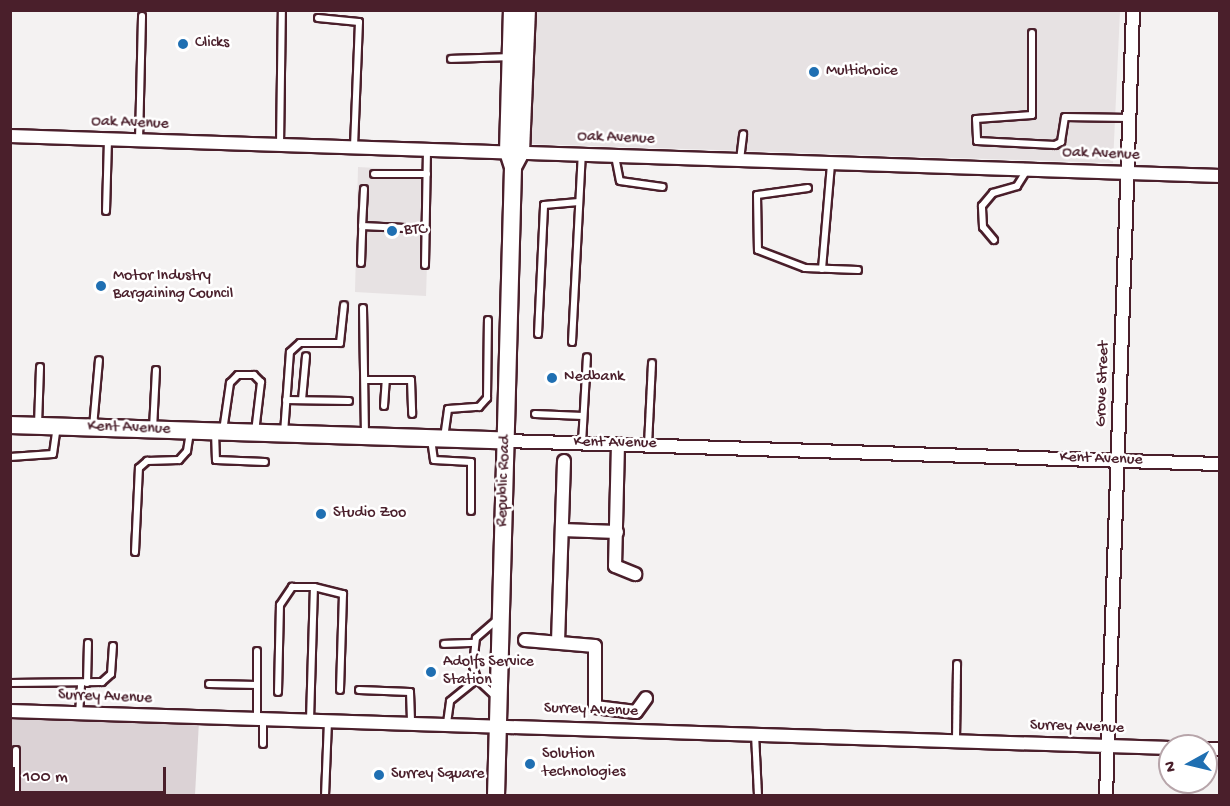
<!DOCTYPE html>
<style>
body{margin:0}
#map{position:relative;width:1230px;height:806px;overflow:hidden;background:#f4f2f2;font-family:"Gochi Hand",sans-serif}
div>[style]{position:absolute}
[style*='--x']{left:calc(var(--x)*1px);top:calc(var(--y)*1px);width:calc(var(--w)*1px);rotate:calc(var(--a)*1deg)}
.built>*{inset:0;background:#e7e2e3}
.green>*{inset:0;background:#dbd2d5}
.roads{filter:drop-shadow(2px 0 #4a1f2b) drop-shadow(-2px 0 #4a1f2b) drop-shadow(0 2px #4a1f2b) drop-shadow(0 -2px #4a1f2b)}
.lane>*{height:6px;margin:-3px;padding:0 3px;transform-origin:3px;border-radius:3px;background:#fff}
.street>*{height:12px;margin:-6px;padding:0 6px;transform-origin:6px;border-radius:6px;background:#fff}
.secondary>*{height:16px;margin:-8px;padding:0 8px;transform-origin:8px;border-radius:8px;background:#fff}
.dots>*{width:16px;height:16px;translate:-50% -50%;box-sizing:border-box;border:3px solid #fff;border-radius:50%}
span{translate:-50% -50%;white-space:nowrap;text-align:center;line-height:1.15;-webkit-text-stroke:5px #fff;paint-order:stroke}
.poi-label{font-size:16px;color:#4a1f2b}
.left{translate:0 -50%;text-align:left}
.street-label{font-size:16px;color:#4a1f2b}
.frame{position:absolute;inset:0;border:12px solid #4a1f2b;pointer-events:none}
.north{position:absolute;left:1158px;top:734px;width:60px;height:60px;box-sizing:border-box;background:#fff;border:2px solid #b7a5aa;border-radius:50%;rotate:262deg;font-size:16px;font-weight:700;line-height:24px;text-align:center;color:#4a1f2b}
.north::after{content:'';display:block;margin:auto;width:21px;height:27px;background:#1f6fb2;clip-path:polygon(50% 0,100% 100%,50% 72%,0 100%)}
.scale{position:absolute;left:12px;top:767px;width:154px;height:27px;box-sizing:border-box;border:3px solid #4a1f2b;border-top:0;padding-left:8px;font-size:18px;line-height:21px;white-space:nowrap;color:#4a1f2b;-webkit-text-stroke:4px #fff;paint-order:stroke}
</style>
<div id="map">
<div class="built">
<div style="clip-path:polygon(536px 11px,1120px 11px,1113px 163px,531px 144px)"></div>
<div style="clip-path:polygon(358px 167px,430px 171px,426px 296px,355px 292px)"></div>
</div>
<div class="green">
<div style="clip-path:polygon(11px 716px,199px 721px,195px 795px,11px 796px)"></div>
</div>
<div class="roads">
<div class="lane">
<div style="--x:318;--y:18;--w:41;--a:5.6"></div>
<div style="--x:359;--y:22;--w:125;--a:92.3"></div>
<div style="--x:1032;--y:33;--w:82;--a:90"></div>
<div style="--x:1032;--y:115;--w:56;--a:175.9"></div>
<div style="--x:976;--y:119;--w:22;--a:87"></div>
<div style="--x:977;--y:141;--w:78;--a:2.9"></div>
<div style="--x:1055;--y:145;--w:7;--a:-27"></div>
<div style="--x:1061;--y:142;--w:25;--a:-81"></div>
<div style="--x:1065;--y:117;--w:64;--a:0.9"></div>
<div style="--x:451;--y:59;--w:59;--a:-1.9"></div>
<div style="--x:139;--y:140;--w:124;--a:-88.6"></div>
<div style="--x:280;--y:145;--w:135;--a:-89.2"></div>
<div style="--x:615;--y:156;--w:25;--a:79"></div>
<div style="--x:620;--y:181;--w:43;--a:7.9"></div>
<div style="--x:740;--y:160;--w:26;--a:-83"></div>
<div style="--x:374;--y:174;--w:53;--a:0"></div>
<div style="--x:808;--y:188;--w:51;--a:172.2"></div>
<div style="--x:757;--y:195;--w:55;--a:89"></div>
<div style="--x:758;--y:250;--w:50;--a:21"></div>
<div style="--x:805;--y:268;--w:53;--a:2.2"></div>
<div style="--x:364;--y:189;--w:37;--a:93"></div>
<div style="--x:362;--y:226;--w:64;--a:2.7"></div>
<div style="--x:106;--y:211;--w:71;--a:-88.4"></div>
<div style="--x:994;--y:240;--w:17;--a:-130"></div>
<div style="--x:983;--y:227;--w:21;--a:-93"></div>
<div style="--x:982;--y:206;--w:17;--a:-50"></div>
<div style="--x:993;--y:193;--w:25;--a:-16"></div>
<div style="--x:1017;--y:186;--w:19;--a:-58"></div>
<div style="--x:361;--y:263;--w:37;--a:-88"></div>
<div style="--x:425;--y:265;--w:115;--a:-89"></div>
<div style="--x:822;--y:269;--w:106;--a:-85.1"></div>
<div style="--x:363;--y:308;--w:128;--a:89.1"></div>
<div style="--x:538;--y:334;--w:129;--a:-87.3"></div>
<div style="--x:544;--y:205;--w:35;--a:-5"></div>
<div style="--x:572;--y:342;--w:188;--a:-87"></div>
<div style="--x:367;--y:380;--w:44;--a:0"></div>
<div style="--x:411;--y:380;--w:34;--a:88"></div>
<div style="--x:286;--y:400;--w:63;--a:0.9"></div>
<div style="--x:302;--y:400;--w:44;--a:-84.8"></div>
<div style="--x:384;--y:406;--w:26;--a:-86"></div>
<div style="--x:535;--y:414;--w:48;--a:2.4"></div>
<div style="--x:38;--y:425;--w:58;--a:-88"></div>
<div style="--x:93;--y:427;--w:67;--a:-84.9"></div>
<div style="--x:153;--y:429;--w:59;--a:-87.1"></div>
<div style="--x:223;--y:431;--w:49;--a:-81.7"></div>
<div style="--x:230;--y:383;--w:11;--a:-45"></div>
<div style="--x:238;--y:375;--w:16;--a:0"></div>
<div style="--x:254;--y:375;--w:10;--a:45"></div>
<div style="--x:261;--y:382;--w:50;--a:96.8"></div>
<div style="--x:215;--y:432;--w:28;--a:88"></div>
<div style="--x:216;--y:460;--w:49;--a:2.3"></div>
<div style="--x:284;--y:433;--w:81;--a:-85.8"></div>
<div style="--x:290;--y:352;--w:13;--a:-42"></div>
<div style="--x:300;--y:343;--w:40;--a:0"></div>
<div style="--x:340;--y:343;--w:38;--a:-84"></div>
<div style="--x:444;--y:438;--w:29;--a:-82"></div>
<div style="--x:448;--y:409;--w:31;--a:-4"></div>
<div style="--x:479;--y:407;--w:12;--a:-48"></div>
<div style="--x:487;--y:398;--w:78;--a:-89.3"></div>
<div style="--x:431;--y:439;--w:21;--a:82"></div>
<div style="--x:434;--y:460;--w:37;--a:3"></div>
<div style="--x:471;--y:462;--w:49;--a:90"></div>
<div style="--x:582;--y:443;--w:86;--a:-86.7"></div>
<div style="--x:648;--y:445;--w:82;--a:-87.2"></div>
<div style="--x:10;--y:457;--w:43;--a:-4"></div>
<div style="--x:53;--y:454;--w:27;--a:-82"></div>
<div style="--x:135;--y:552;--w:84;--a:-87.3"></div>
<div style="--x:139;--y:468;--w:11;--a:-41"></div>
<div style="--x:147;--y:461;--w:32;--a:-2"></div>
<div style="--x:179;--y:460;--w:12;--a:-48"></div>
<div style="--x:187;--y:451;--w:20;--a:-81"></div>
<div style="--x:444;--y:644;--w:30;--a:-2"></div>
<div style="--x:10;--y:683;--w:92;--a:-0.6"></div>
<div style="--x:102;--y:682;--w:12;--a:-42"></div>
<div style="--x:111;--y:674;--w:28;--a:-86"></div>
<div style="--x:87;--y:683;--w:40;--a:-88.6"></div>
<div style="--x:209;--y:684;--w:48;--a:1.2"></div>
<div style="--x:359;--y:690;--w:51;--a:2.2"></div>
<div style="--x:410;--y:692;--w:31;--a:88"></div>
<div style="--x:278;--y:692;--w:87;--a:-88.7"></div>
<div style="--x:280;--y:605;--w:22;--a:-56"></div>
<div style="--x:292;--y:587;--w:22;--a:0"></div>
<div style="--x:314;--y:587;--w:30;--a:14"></div>
<div style="--x:343;--y:594;--w:96;--a:91.8"></div>
<div style="--x:496;--y:697;--w:26;--a:-137"></div>
<div style="--x:477;--y:679;--w:14;--a:-107"></div>
<div style="--x:473;--y:666;--w:28;--a:-84"></div>
<div style="--x:476;--y:638;--w:29;--a:-41"></div>
<div style="--x:79;--y:714;--w:31;--a:-86"></div>
<div style="--x:257;--y:719;--w:68;--a:-90"></div>
<div style="--x:310;--y:720;--w:133;--a:-88.3"></div>
<div style="--x:447;--y:723;--w:22;--a:-82"></div>
<div style="--x:450;--y:701;--w:35;--a:-39"></div>
<div style="--x:755;--y:734;--w:62;--a:87.2"></div>
<div style="--x:956;--y:740;--w:76;--a:-89.2"></div>
<div style="--x:263;--y:744;--w:25;--a:-90"></div>
<div style="--x:16;--y:796;--w:46;--a:-90"></div>
<div style="--x:325;--y:796;--w:74;--a:-87.7"></div>
</div>
<div class="street">
<div style="--x:10;--y:136;--w:1211;--a:1.89"></div>
<div style="--x:506;--y:441;--w:714;--a:1.85"></div>
<div style="--x:618;--y:444;--w:122;--a:91.4"></div>
<div style="--x:615;--y:566;--w:22;--a:22"></div>
<div style="--x:562;--y:530;--w:55;--a:2.1"></div>
<div style="--x:525;--y:640;--w:70;--a:4.9"></div>
<div style="--x:595;--y:646;--w:61;--a:90"></div>
<div style="--x:595;--y:707;--w:41;--a:7"></div>
<div style="--x:636;--y:712;--w:17;--a:-54"></div>
<div style="--x:558;--y:642;--w:181;--a:-88.1"></div>
<div style="--x:10;--y:711;--w:1161;--a:1.83"></div>
<div style="--x:1206;--y:749;--w:14;--a:0"></div>
<div style="--x:1106;--y:796;--w:786;--a:-88.03"></div>
</div>
<div class="secondary">
<div style="--x:513;--y:167;--w:17;--a:-62"></div>
<div style="--x:521;--y:152;--w:142;--a:-87.6"></div>
<div style="--x:10;--y:425;--w:496;--a:1.8"></div>
<div style="--x:496;--y:796;--w:629;--a:-88.45"></div>
<div style="--x:513;--y:167;--w:16;--a:-108"></div>
<div style="--x:508;--y:152;--w:142;--a:-88.4"></div>
</div>
</div>
<div class="dots">
<div style="left:183px;top:44px;background:#1f6fb2"></div>
<div style="left:814px;top:72px;background:#1f6fb2"></div>
<div style="left:392px;top:231px;background:#1f6fb2"></div>
<div style="left:101px;top:286px;background:#1f6fb2"></div>
<div style="left:552px;top:378px;background:#1f6fb2"></div>
<div style="left:321px;top:514px;background:#1f6fb2"></div>
<div style="left:431px;top:672px;background:#1f6fb2"></div>
<div style="left:530px;top:764px;background:#1f6fb2"></div>
<div style="left:379px;top:775px;background:#1f6fb2"></div>
</div>
<div class="poi-label">
<span class="left" style="left:195px;top:44px">Clicks</span>
<span class="left" style="left:826px;top:72px">Multichoice</span>
<span class="left" style="left:404px;top:231px">BTC</span>
<span class="left" style="left:113px;top:286px">Motor Industry<br>Bargaining Council</span>
<span class="left" style="left:564px;top:378px">Nedbank</span>
<span class="left" style="left:333px;top:514px">Studio Zoo</span>
<span class="left" style="left:443px;top:672px">Adolfs Service<br>Station</span>
<span class="left" style="left:542px;top:764px">Solution<br>technologies</span>
<span class="left" style="left:391px;top:775px">Surrey Square</span>
</div>
<div class="street-label">
<span style="left:130px;top:124px;rotate:2deg">Oak Avenue</span>
<span style="left:616px;top:139px;rotate:2deg">Oak Avenue</span>
<span style="left:1101px;top:155px;rotate:2deg">Oak Avenue</span>
<span style="left:1104px;top:384px;rotate:-88deg">Grove Street</span>
<span style="left:129px;top:429px;rotate:2deg">Kent Avenue</span>
<span style="left:615px;top:444px;rotate:1deg">Kent Avenue</span>
<span style="left:1101px;top:460px;rotate:2deg">Kent Avenue</span>
<span style="left:505px;top:481px;rotate:-88deg">Republic Road</span>
<span style="left:105px;top:698px;rotate:2deg">Surrey Avenue</span>
<span style="left:591px;top:711px;rotate:2deg">Surrey Avenue</span>
<span style="left:1077px;top:728px;rotate:2deg">Surrey Avenue</span>
</div>
<div class="frame"></div>
<div class="north">N</div>
<div class="scale">100 m</div>
</div>
